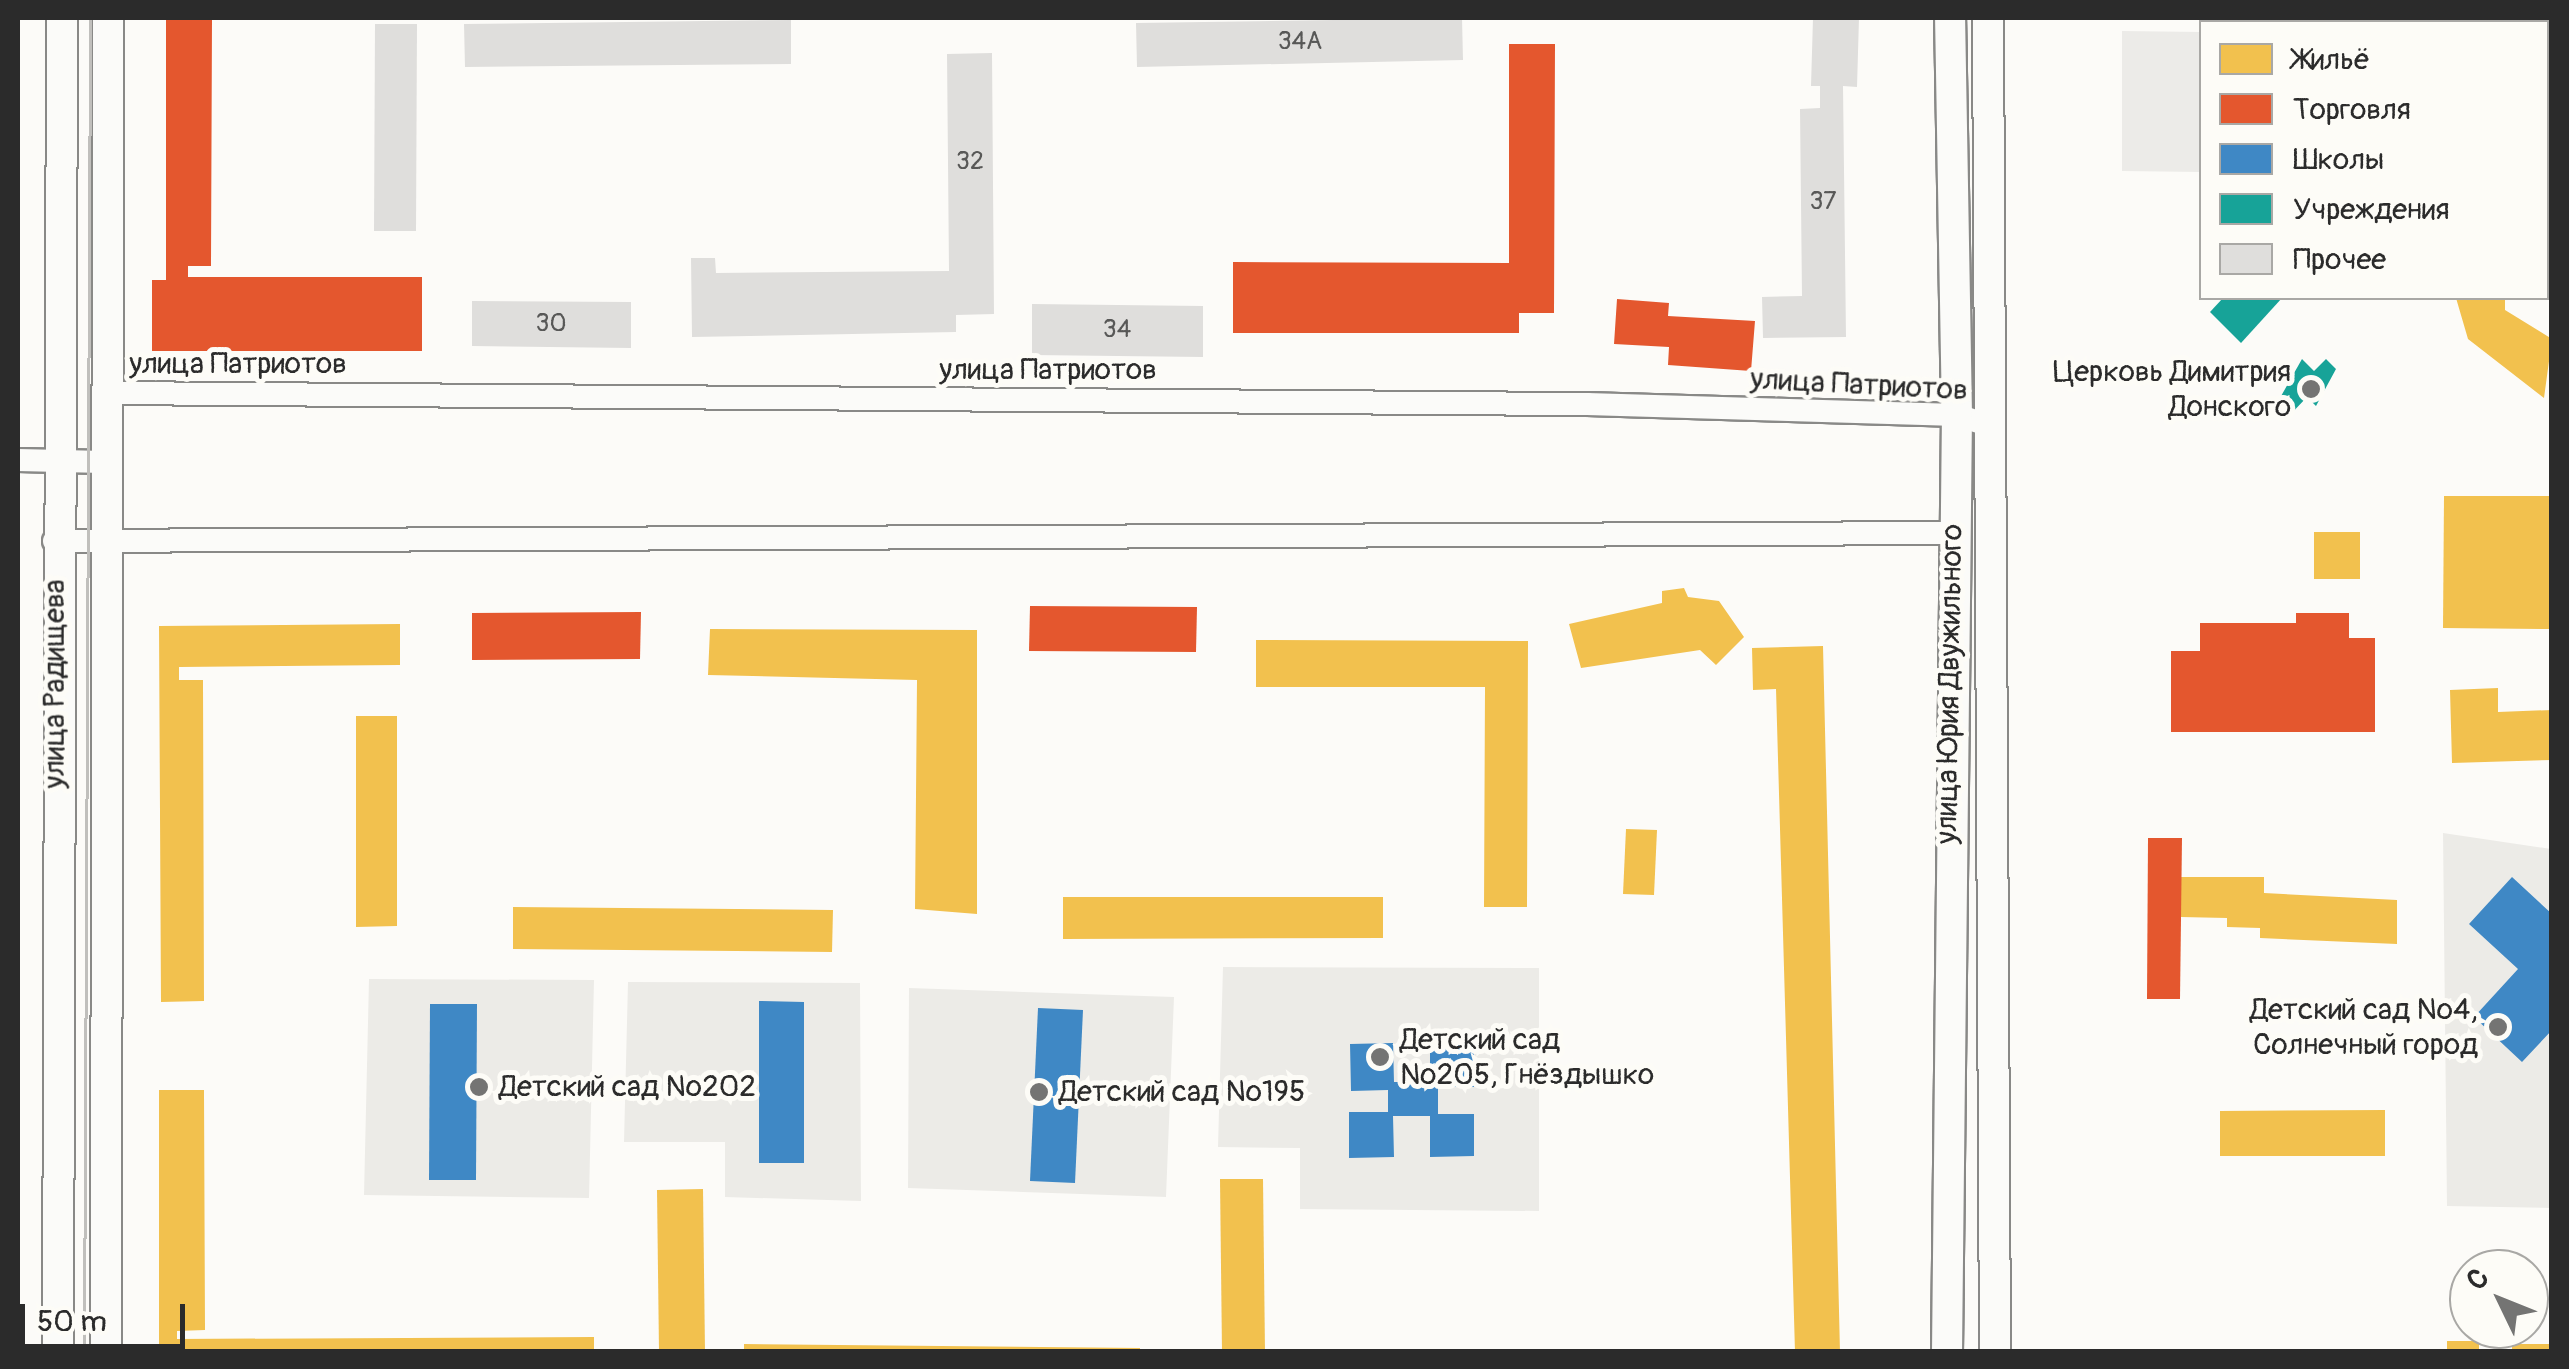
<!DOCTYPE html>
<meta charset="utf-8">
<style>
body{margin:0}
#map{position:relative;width:2569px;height:1369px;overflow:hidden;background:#fcfbf8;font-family:Pangolin,sans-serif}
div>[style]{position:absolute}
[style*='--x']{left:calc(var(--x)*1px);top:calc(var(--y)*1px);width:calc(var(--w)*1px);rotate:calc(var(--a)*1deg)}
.built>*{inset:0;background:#ecebe7}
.green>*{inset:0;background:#ecebe8}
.homes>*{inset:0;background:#f2c14e}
.shops>*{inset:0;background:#e4572e}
.schools>*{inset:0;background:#3f88c5}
.public>*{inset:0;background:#17a398}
.building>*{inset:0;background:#dfdedc}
.roads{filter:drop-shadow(2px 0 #898987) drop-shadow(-2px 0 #898987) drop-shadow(0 2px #898987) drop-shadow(0 -2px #898987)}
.street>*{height:22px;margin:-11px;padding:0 11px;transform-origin:11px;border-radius:11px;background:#fbfbf9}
.secondary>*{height:30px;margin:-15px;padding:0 15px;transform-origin:15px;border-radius:15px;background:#fbfbf9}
.tram>*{height:2.5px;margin:-1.25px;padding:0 1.25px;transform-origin:1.25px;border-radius:1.25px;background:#c0bfbc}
.dots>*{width:28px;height:28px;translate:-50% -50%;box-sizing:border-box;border:5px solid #fdfcf7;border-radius:50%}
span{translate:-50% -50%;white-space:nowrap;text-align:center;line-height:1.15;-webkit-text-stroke:10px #fdfcf7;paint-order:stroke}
.number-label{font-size:25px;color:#585857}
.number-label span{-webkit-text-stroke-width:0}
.street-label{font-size:30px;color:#2b2b2b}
.poi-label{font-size:30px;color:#2b2b2b}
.right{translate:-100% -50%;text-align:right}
.left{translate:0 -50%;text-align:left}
.frame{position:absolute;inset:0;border:20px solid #2b2b2b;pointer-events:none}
.legend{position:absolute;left:2199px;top:20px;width:350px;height:280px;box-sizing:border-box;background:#fdfcf7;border:2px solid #a9a8a5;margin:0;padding:12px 18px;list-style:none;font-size:30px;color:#2b2b2b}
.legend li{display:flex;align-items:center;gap:20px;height:50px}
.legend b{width:50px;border:2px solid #a9a8a5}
.north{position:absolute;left:2449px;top:1249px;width:100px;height:100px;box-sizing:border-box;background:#fdfcf7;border:2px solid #a9a8a5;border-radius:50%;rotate:313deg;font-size:28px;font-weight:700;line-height:40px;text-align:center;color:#2b2b2b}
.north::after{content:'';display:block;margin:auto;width:35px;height:45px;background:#747473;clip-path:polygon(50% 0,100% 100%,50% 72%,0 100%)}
.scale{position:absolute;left:20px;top:1304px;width:165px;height:45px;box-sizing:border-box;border:5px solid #2b2b2b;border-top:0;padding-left:12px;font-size:30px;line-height:35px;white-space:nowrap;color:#2b2b2b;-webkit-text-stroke:8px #fdfcf7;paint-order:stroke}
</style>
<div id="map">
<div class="built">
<div style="clip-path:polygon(2443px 833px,2551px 849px,2551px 1208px,2447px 1206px)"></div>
<div style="clip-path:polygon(1223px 967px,1539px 968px,1539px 1211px,1300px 1209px,1300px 1148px,1218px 1147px)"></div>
<div style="clip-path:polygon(369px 979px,594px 980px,589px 1198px,364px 1195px)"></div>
<div style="clip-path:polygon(628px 982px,860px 983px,861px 1201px,725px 1197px,725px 1142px,624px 1142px)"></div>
<div style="clip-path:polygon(909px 988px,1174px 997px,1166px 1197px,908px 1188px)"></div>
</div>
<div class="green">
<div style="clip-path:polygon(2122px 31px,2201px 32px,2201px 172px,2122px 171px)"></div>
</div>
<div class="homes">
<div style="clip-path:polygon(2456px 298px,2505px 298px,2505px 310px,2552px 339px,2544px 398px,2468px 339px)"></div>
<div style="clip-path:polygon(2444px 496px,2552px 496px,2552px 629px,2443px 628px)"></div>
<div style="clip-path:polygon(2314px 532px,2360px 532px,2360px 579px,2314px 579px)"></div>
<div style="clip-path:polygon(1684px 588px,1688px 597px,1719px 601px,1744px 637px,1716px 665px,1700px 650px,1581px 668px,1569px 624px,1662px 603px,1662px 591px)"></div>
<div style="clip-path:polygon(400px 624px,400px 665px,179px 667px,179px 680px,203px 680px,204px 1001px,161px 1002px,159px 626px)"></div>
<div style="clip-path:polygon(710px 629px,977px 630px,977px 914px,915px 909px,917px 680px,708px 675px)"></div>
<div style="clip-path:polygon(1256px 640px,1528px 641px,1527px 907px,1484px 907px,1485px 687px,1256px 687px)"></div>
<div style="clip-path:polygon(1823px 646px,1840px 1352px,1795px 1352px,1776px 689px,1753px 690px,1752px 648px)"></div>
<div style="clip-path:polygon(2498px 688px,2498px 712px,2552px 710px,2552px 760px,2452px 763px,2450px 690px)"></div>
<div style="clip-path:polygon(356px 716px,397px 716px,397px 926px,356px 927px)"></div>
<div style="clip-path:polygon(1626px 829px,1657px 830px,1654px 895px,1623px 894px)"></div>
<div style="clip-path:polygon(2181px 877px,2264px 877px,2264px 893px,2397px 900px,2397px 944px,2260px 938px,2260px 928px,2227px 927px,2227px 918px,2181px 917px)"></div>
<div style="clip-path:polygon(1063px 897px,1383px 897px,1383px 938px,1063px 939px)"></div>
<div style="clip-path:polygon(513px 907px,833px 910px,832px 952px,513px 949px)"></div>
<div style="clip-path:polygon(159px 1090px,204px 1090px,205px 1330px,177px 1331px,177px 1339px,594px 1337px,594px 1352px,159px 1352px)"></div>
<div style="clip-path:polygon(2385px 1110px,2385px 1156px,2220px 1156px,2220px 1111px)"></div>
<div style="clip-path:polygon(1220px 1179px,1263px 1179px,1265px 1352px,1222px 1352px)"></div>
<div style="clip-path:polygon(703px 1189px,705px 1352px,659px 1352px,657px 1190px)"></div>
<div style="clip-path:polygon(2447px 1341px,2479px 1341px,2479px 1352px,2447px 1352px)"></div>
<div style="clip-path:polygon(744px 1344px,1140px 1348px,1140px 1352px,744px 1352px)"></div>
<div style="clip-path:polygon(2512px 1344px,2552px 1344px,2552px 1352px,2512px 1352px)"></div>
</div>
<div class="shops">
<div style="clip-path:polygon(166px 18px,212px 18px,211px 266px,188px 266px,188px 277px,422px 277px,422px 351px,152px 351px,152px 280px,166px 280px)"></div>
<div style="clip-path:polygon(1509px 44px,1555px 44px,1554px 313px,1519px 313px,1519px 333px,1233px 333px,1233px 262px,1509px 263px)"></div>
<div style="clip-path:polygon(1617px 299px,1669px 303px,1668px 316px,1755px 321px,1751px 371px,1668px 365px,1669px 347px,1614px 344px)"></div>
<div style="clip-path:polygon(1030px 606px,1197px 607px,1196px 652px,1029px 651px)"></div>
<div style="clip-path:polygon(641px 612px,640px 659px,472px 660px,472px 613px)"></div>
<div style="clip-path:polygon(2296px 613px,2349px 613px,2349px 638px,2375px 638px,2375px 732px,2171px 732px,2171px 651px,2200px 651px,2200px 623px,2296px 623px)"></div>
<div style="clip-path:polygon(2148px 838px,2182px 838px,2180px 999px,2147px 999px)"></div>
</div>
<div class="schools">
<div style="clip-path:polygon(2512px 877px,2552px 914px,2552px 1030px,2522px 1062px,2474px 1017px,2518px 969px,2469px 924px)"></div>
<div style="clip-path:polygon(759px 1001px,804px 1002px,804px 1163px,759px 1163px)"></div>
<div style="clip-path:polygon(430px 1004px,477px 1004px,476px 1180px,429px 1180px)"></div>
<div style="clip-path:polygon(1038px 1008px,1083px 1010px,1075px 1183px,1030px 1181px)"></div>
<div style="clip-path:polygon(1393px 1043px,1394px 1082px,1430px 1082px,1430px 1044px,1474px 1043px,1474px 1087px,1438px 1087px,1438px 1114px,1474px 1114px,1474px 1156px,1430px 1157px,1430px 1116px,1393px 1116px,1394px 1157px,1349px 1158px,1349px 1112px,1388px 1112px,1388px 1090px,1351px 1091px,1350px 1044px)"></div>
</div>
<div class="public">
<div style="clip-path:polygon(2223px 298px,2282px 298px,2241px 343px,2210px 312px)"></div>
<div style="clip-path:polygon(2302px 359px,2314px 371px,2326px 359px,2336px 369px,2316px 406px,2307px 397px,2288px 417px,2276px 405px)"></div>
</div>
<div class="building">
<div style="clip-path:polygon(1462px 18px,1463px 60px,1137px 67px,1136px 23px)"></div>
<div style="clip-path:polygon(1813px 18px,1859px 18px,1857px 87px,1843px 86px,1846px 337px,1763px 338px,1762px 297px,1802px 296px,1800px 109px,1820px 108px,1820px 86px,1811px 86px)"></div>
<div style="clip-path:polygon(791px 20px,791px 64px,465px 67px,464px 24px)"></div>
<div style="clip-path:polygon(375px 24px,417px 24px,416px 231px,374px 231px)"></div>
<div style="clip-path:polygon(992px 53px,994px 314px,956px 315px,956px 332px,692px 337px,691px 258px,715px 258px,716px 273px,949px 271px,947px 54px)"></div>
<div style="clip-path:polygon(472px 301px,631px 302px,631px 348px,472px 346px)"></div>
<div style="clip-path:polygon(1032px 304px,1203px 306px,1203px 357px,1032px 355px)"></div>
</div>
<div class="roads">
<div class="street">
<div style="--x:106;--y:393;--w:1481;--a:0.43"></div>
<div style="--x:1587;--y:404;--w:370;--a:1.7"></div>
<div style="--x:1957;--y:415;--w:33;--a:18"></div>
<div style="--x:18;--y:460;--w:86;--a:1.3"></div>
<div style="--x:54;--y:541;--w:1898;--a:-0.24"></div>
</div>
<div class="secondary">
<div style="--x:1988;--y:18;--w:1334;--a:89.7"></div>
<div style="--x:58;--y:1352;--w:1334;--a:-89.83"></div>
<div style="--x:106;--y:1352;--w:1334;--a:-89.91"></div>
<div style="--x:1947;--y:1352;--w:937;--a:-89.39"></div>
<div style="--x:1957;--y:415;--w:397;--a:-91"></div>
</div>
</div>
<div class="tram">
<div style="--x:84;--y:1352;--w:1334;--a:-89.74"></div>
</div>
<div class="dots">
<div style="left:2311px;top:389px;background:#747473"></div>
<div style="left:2498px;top:1027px;background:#747473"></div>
<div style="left:1380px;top:1057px;background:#747473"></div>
<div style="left:479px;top:1087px;background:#747473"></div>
<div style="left:1039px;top:1092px;background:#747473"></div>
</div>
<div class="number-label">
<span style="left:1300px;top:42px">34А</span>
<span style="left:970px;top:162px">32</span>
<span style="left:1823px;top:202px">37</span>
<span style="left:551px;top:324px">30</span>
<span style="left:1117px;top:330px">34</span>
</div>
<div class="street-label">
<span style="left:238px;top:364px">улица Патриотов</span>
<span style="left:1048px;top:370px">улица Патриотов</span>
<span style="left:1859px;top:385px;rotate:3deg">улица Патриотов</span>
<span style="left:55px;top:684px;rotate:-90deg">улица Радищева</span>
<span style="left:1950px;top:684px;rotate:-89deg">улица Юрия Двужильного</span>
</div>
<div class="poi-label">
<span class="right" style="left:2291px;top:389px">Церковь Димитрия<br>Донского</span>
<span class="right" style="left:2478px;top:1027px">Детский сад №4,<br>Солнечный город</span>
<span class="left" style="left:1400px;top:1057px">Детский сад<br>№205, Гнёздышко</span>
<span class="left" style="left:499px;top:1087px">Детский сад №202</span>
<span class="left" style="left:1059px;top:1092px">Детский сад №195</span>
</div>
<div class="frame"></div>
<ul class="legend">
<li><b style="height:28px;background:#f2c14e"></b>Жильё</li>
<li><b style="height:28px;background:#e4572e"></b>Торговля</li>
<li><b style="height:28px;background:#3f88c5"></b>Школы</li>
<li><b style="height:28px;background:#17a398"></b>Учреждения</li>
<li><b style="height:28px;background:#dfdedc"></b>Прочее</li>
</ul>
<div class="north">С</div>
<div class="scale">50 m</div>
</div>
